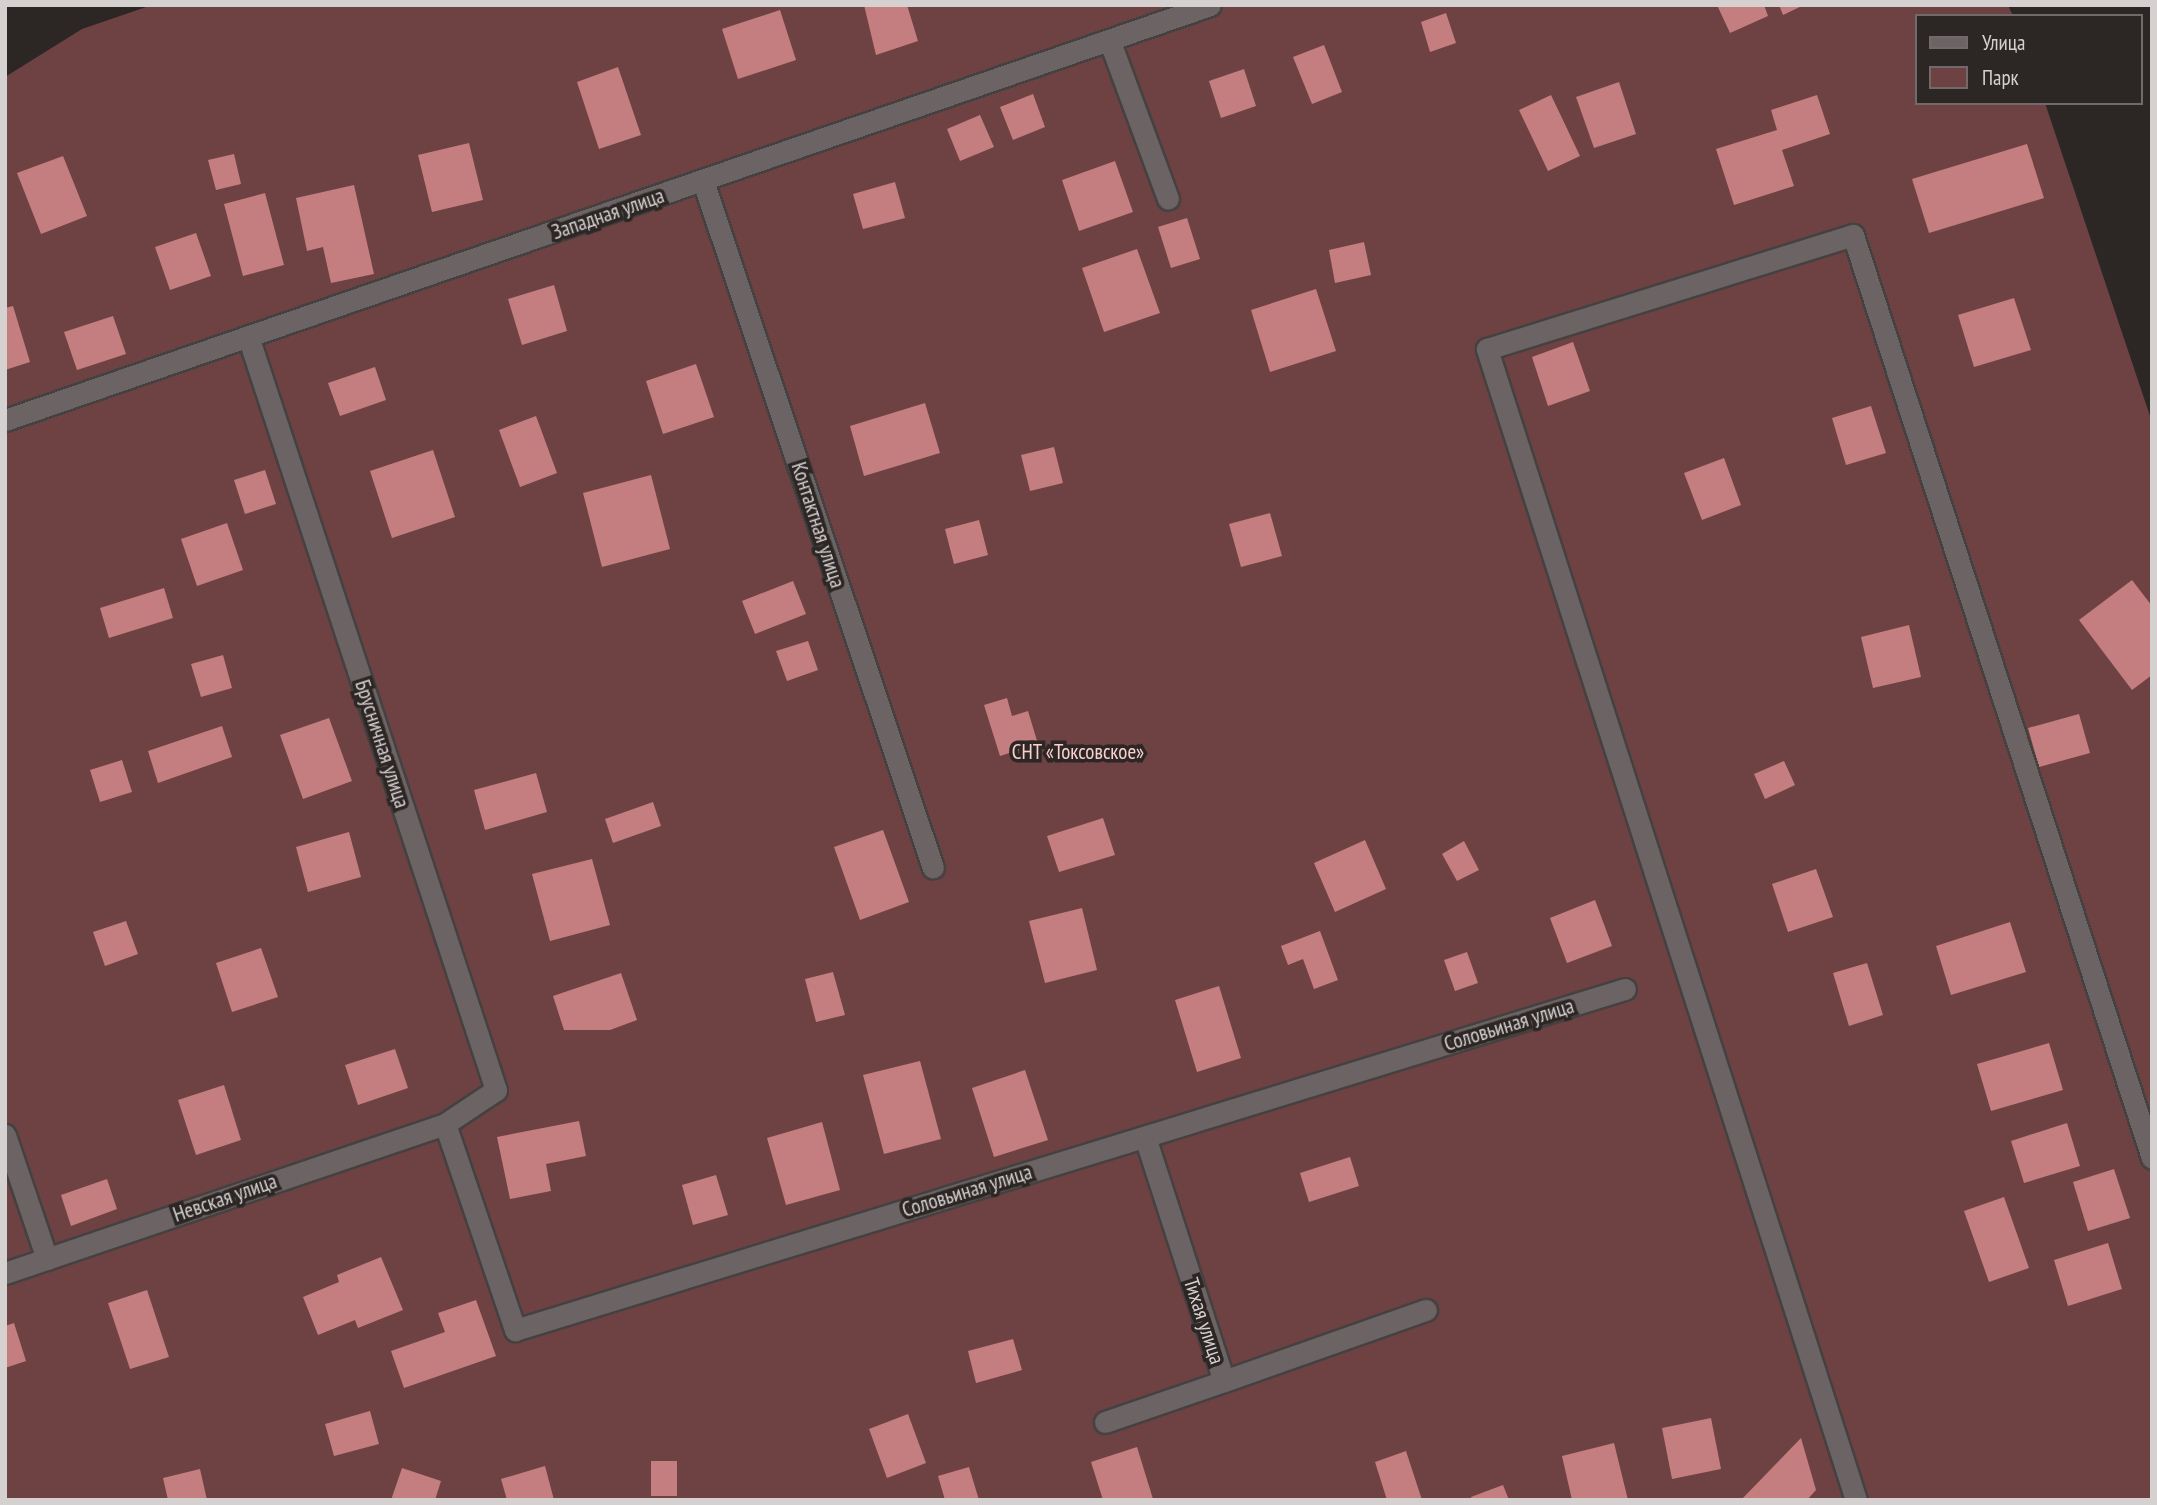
<!DOCTYPE html>
<meta charset="utf-8">
<style>
body{margin:0}
#map{position:relative;width:2157px;height:1505px;overflow:hidden;background:#2c2625;font-family:"PT Sans Narrow",sans-serif}
div>[style]{position:absolute}
[style*='--x']{left:calc(var(--x)*1px);top:calc(var(--y)*1px);width:calc(var(--w)*1px);rotate:calc(var(--a)*1deg)}
.green>*{inset:0;background:#6e4243}
.building>*{inset:0;background:#c57e7f}
.roads{filter:drop-shadow(2px 0 #464141) drop-shadow(-2px 0 #464141) drop-shadow(0 2px #464141) drop-shadow(0 -2px #464141)}
.minor>*{height:21px;margin:-10.5px;padding:0 10.5px;transform-origin:10.5px;border-radius:10.5px;background:#6c6464}
span{translate:-50% -50%;white-space:nowrap;text-align:center;line-height:1.15;-webkit-text-stroke:7px #2c2625;paint-order:stroke}
.street-label{font-size:21px;color:#d6d1d1}
.park-label{font-size:21px;color:#fbd1d0}
.frame{position:absolute;inset:0;border:7px solid #d6d1d1;pointer-events:none}
.legend{position:absolute;left:1915px;top:14px;width:228px;height:91px;box-sizing:border-box;background:#2c2625;border:2px solid #706a6a;margin:0;padding:9px 12px;list-style:none;font-size:21px;color:#d6d1d1}
.legend li{display:flex;align-items:center;gap:14px;height:35px}
.legend b{width:35px;border:2px solid #706a6a}
</style>
<div id="map">
<div class="green">
<div style="clip-path:polygon(152px 5px,2008px 5px,2013px 16px,1917px 16px,1917px 103px,2045px 103px,2152px 422px,2152px 1500px,5px 1500px,5px 77px,82px 29px)"></div>
</div>
<div class="building">
<div style="clip-path:polygon(864px 5px,907px 5px,918px 41px,876px 55px)"></div>
<div style="clip-path:polygon(1717px 5px,1764px 5px,1768px 16px,1730px 33px)"></div>
<div style="clip-path:polygon(1779px 5px,1804px 5px,1783px 15px)"></div>
<div style="clip-path:polygon(780px 10px,796px 60px,738px 79px,722px 29px)"></div>
<div style="clip-path:polygon(1446px 13px,1456px 43px,1430px 52px,1421px 22px)"></div>
<div style="clip-path:polygon(1324px 45px,1342px 92px,1312px 104px,1293px 57px)"></div>
<div style="clip-path:polygon(618px 67px,641px 135px,599px 149px,577px 82px)"></div>
<div style="clip-path:polygon(1244px 69px,1256px 106px,1221px 118px,1209px 81px)"></div>
<div style="clip-path:polygon(1619px 82px,1636px 134px,1594px 148px,1576px 97px)"></div>
<div style="clip-path:polygon(1033px 94px,1045px 127px,1013px 140px,1000px 107px)"></div>
<div style="clip-path:polygon(1551px 95px,1580px 156px,1548px 171px,1519px 110px)"></div>
<div style="clip-path:polygon(1817px 95px,1830px 134px,1782px 150px,1794px 186px,1734px 205px,1716px 149px,1777px 130px,1771px 110px)"></div>
<div style="clip-path:polygon(980px 115px,994px 147px,960px 161px,947px 129px)"></div>
<div style="clip-path:polygon(469px 143px,483px 200px,432px 212px,418px 155px)"></div>
<div style="clip-path:polygon(2027px 144px,2044px 198px,1929px 233px,1912px 179px)"></div>
<div style="clip-path:polygon(234px 154px,241px 184px,216px 190px,208px 160px)"></div>
<div style="clip-path:polygon(63px 156px,87px 216px,41px 234px,17px 173px)"></div>
<div style="clip-path:polygon(1115px 161px,1133px 212px,1079px 231px,1062px 180px)"></div>
<div style="clip-path:polygon(895px 182px,905px 218px,863px 229px,853px 194px)"></div>
<div style="clip-path:polygon(354px 185px,374px 274px,331px 283px,323px 247px,307px 251px,296px 198px)"></div>
<div style="clip-path:polygon(265px 193px,284px 265px,243px 276px,224px 204px)"></div>
<div style="clip-path:polygon(1187px 218px,1200px 259px,1171px 268px,1158px 227px)"></div>
<div style="clip-path:polygon(196px 233px,211px 276px,170px 290px,155px 247px)"></div>
<div style="clip-path:polygon(1364px 242px,1371px 275px,1335px 283px,1329px 250px)"></div>
<div style="clip-path:polygon(1137px 249px,1160px 313px,1104px 332px,1082px 268px)"></div>
<div style="clip-path:polygon(554px 285px,567px 331px,522px 345px,508px 299px)"></div>
<div style="clip-path:polygon(1316px 289px,1336px 351px,1270px 372px,1251px 310px)"></div>
<div style="clip-path:polygon(2014px 298px,2031px 350px,1974px 367px,1958px 315px)"></div>
<div style="clip-path:polygon(13px 306px,30px 362px,5px 370px,5px 308px)"></div>
<div style="clip-path:polygon(113px 316px,126px 354px,77px 370px,64px 332px)"></div>
<div style="clip-path:polygon(1573px 342px,1590px 391px,1548px 406px,1532px 357px)"></div>
<div style="clip-path:polygon(696px 364px,714px 417px,663px 434px,646px 381px)"></div>
<div style="clip-path:polygon(375px 367px,386px 400px,340px 416px,328px 383px)"></div>
<div style="clip-path:polygon(925px 403px,940px 453px,864px 476px,850px 426px)"></div>
<div style="clip-path:polygon(1871px 406px,1886px 453px,1846px 465px,1832px 418px)"></div>
<div style="clip-path:polygon(536px 416px,557px 473px,520px 487px,499px 430px)"></div>
<div style="clip-path:polygon(1054px 447px,1063px 483px,1030px 491px,1021px 455px)"></div>
<div style="clip-path:polygon(433px 450px,455px 517px,392px 538px,370px 471px)"></div>
<div style="clip-path:polygon(1724px 458px,1741px 505px,1702px 520px,1684px 473px)"></div>
<div style="clip-path:polygon(265px 470px,276px 504px,245px 514px,234px 480px)"></div>
<div style="clip-path:polygon(651px 475px,670px 549px,602px 567px,583px 493px)"></div>
<div style="clip-path:polygon(1270px 513px,1282px 556px,1241px 567px,1229px 524px)"></div>
<div style="clip-path:polygon(979px 520px,988px 555px,954px 564px,945px 529px)"></div>
<div style="clip-path:polygon(227px 523px,243px 570px,197px 586px,181px 539px)"></div>
<div style="clip-path:polygon(2132px 580px,2152px 606px,2152px 675px,2132px 690px,2079px 620px)"></div>
<div style="clip-path:polygon(793px 581px,806px 614px,755px 634px,742px 601px)"></div>
<div style="clip-path:polygon(164px 588px,173px 618px,109px 638px,100px 608px)"></div>
<div style="clip-path:polygon(1909px 625px,1921px 677px,1873px 688px,1861px 637px)"></div>
<div style="clip-path:polygon(808px 641px,818px 670px,787px 681px,776px 651px)"></div>
<div style="clip-path:polygon(223px 655px,232px 688px,201px 697px,191px 664px)"></div>
<div style="clip-path:polygon(1007px 698px,1012px 716px,1028px 711px,1038px 744px,1000px 756px,984px 705px)"></div>
<div style="clip-path:polygon(2079px 714px,2090px 753px,2039px 767px,2028px 728px)"></div>
<div style="clip-path:polygon(329px 718px,352px 781px,303px 799px,280px 735px)"></div>
<div style="clip-path:polygon(222px 726px,232px 757px,158px 783px,148px 751px)"></div>
<div style="clip-path:polygon(122px 760px,132px 792px,100px 802px,90px 770px)"></div>
<div style="clip-path:polygon(1784px 761px,1795px 785px,1765px 799px,1754px 774px)"></div>
<div style="clip-path:polygon(536px 773px,547px 812px,485px 830px,474px 790px)"></div>
<div style="clip-path:polygon(653px 802px,661px 826px,613px 843px,605px 819px)"></div>
<div style="clip-path:polygon(1103px 818px,1115px 855px,1059px 872px,1047px 836px)"></div>
<div style="clip-path:polygon(883px 830px,909px 902px,860px 920px,834px 847px)"></div>
<div style="clip-path:polygon(349px 832px,361px 877px,308px 892px,296px 847px)"></div>
<div style="clip-path:polygon(1365px 840px,1386px 889px,1335px 912px,1314px 863px)"></div>
<div style="clip-path:polygon(1464px 841px,1479px 870px,1457px 881px,1442px 854px)"></div>
<div style="clip-path:polygon(592px 859px,610px 925px,550px 941px,532px 874px)"></div>
<div style="clip-path:polygon(1816px 869px,1833px 917px,1788px 932px,1772px 884px)"></div>
<div style="clip-path:polygon(1595px 900px,1612px 946px,1567px 963px,1550px 918px)"></div>
<div style="clip-path:polygon(1082px 908px,1097px 970px,1045px 983px,1029px 921px)"></div>
<div style="clip-path:polygon(126px 921px,138px 954px,105px 966px,93px 932px)"></div>
<div style="clip-path:polygon(2010px 922px,2026px 972px,1951px 995px,1936px 946px)"></div>
<div style="clip-path:polygon(1320px 931px,1338px 980px,1314px 989px,1303px 959px,1288px 965px,1281px 946px)"></div>
<div style="clip-path:polygon(261px 948px,278px 997px,232px 1012px,216px 963px)"></div>
<div style="clip-path:polygon(1467px 952px,1478px 983px,1455px 991px,1444px 960px)"></div>
<div style="clip-path:polygon(1867px 963px,1883px 1015px,1849px 1026px,1833px 973px)"></div>
<div style="clip-path:polygon(833px 972px,845px 1015px,816px 1022px,805px 979px)"></div>
<div style="clip-path:polygon(621px 973px,637px 1020px,610px 1030px,564px 1030px,553px 996px)"></div>
<div style="clip-path:polygon(1219px 986px,1241px 1058px,1197px 1072px,1175px 1000px)"></div>
<div style="clip-path:polygon(2049px 1043px,2063px 1090px,1991px 1111px,1977px 1064px)"></div>
<div style="clip-path:polygon(395px 1049px,408px 1088px,358px 1105px,345px 1065px)"></div>
<div style="clip-path:polygon(920px 1061px,941px 1139px,884px 1154px,863px 1075px)"></div>
<div style="clip-path:polygon(1025px 1070px,1048px 1140px,994px 1157px,972px 1088px)"></div>
<div style="clip-path:polygon(224px 1085px,241px 1140px,196px 1155px,178px 1100px)"></div>
<div style="clip-path:polygon(579px 1121px,586px 1156px,546px 1164px,551px 1191px,510px 1199px,497px 1137px)"></div>
<div style="clip-path:polygon(822px 1122px,840px 1190px,786px 1205px,767px 1138px)"></div>
<div style="clip-path:polygon(2067px 1123px,2080px 1166px,2024px 1183px,2011px 1141px)"></div>
<div style="clip-path:polygon(1350px 1157px,1359px 1186px,1309px 1202px,1300px 1173px)"></div>
<div style="clip-path:polygon(2114px 1169px,2130px 1218px,2088px 1231px,2073px 1182px)"></div>
<div style="clip-path:polygon(716px 1175px,728px 1215px,693px 1225px,682px 1185px)"></div>
<div style="clip-path:polygon(107px 1179px,117px 1209px,71px 1226px,61px 1195px)"></div>
<div style="clip-path:polygon(2004px 1197px,2029px 1268px,1989px 1282px,1964px 1211px)"></div>
<div style="clip-path:polygon(2108px 1243px,2122px 1289px,2068px 1306px,2054px 1260px)"></div>
<div style="clip-path:polygon(381px 1257px,403px 1310px,358px 1328px,355px 1320px,318px 1335px,303px 1297px,339px 1282px,337px 1275px)"></div>
<div style="clip-path:polygon(147px 1290px,169px 1357px,130px 1369px,108px 1303px)"></div>
<div style="clip-path:polygon(476px 1300px,496px 1356px,404px 1388px,391px 1351px,445px 1332px,438px 1313px)"></div>
<div style="clip-path:polygon(14px 1323px,26px 1361px,5px 1368px,5px 1326px)"></div>
<div style="clip-path:polygon(1013px 1339px,1022px 1370px,976px 1383px,968px 1351px)"></div>
<div style="clip-path:polygon(370px 1411px,379px 1444px,334px 1456px,325px 1424px)"></div>
<div style="clip-path:polygon(908px 1414px,926px 1463px,887px 1478px,869px 1429px)"></div>
<div style="clip-path:polygon(1711px 1418px,1721px 1469px,1672px 1479px,1662px 1428px)"></div>
<div style="clip-path:polygon(1801px 1438px,1816px 1490px,1807px 1500px,1741px 1500px)"></div>
<div style="clip-path:polygon(1614px 1443px,1628px 1500px,1572px 1500px,1562px 1456px)"></div>
<div style="clip-path:polygon(1137px 1447px,1153px 1499px,1103px 1500px,1091px 1462px)"></div>
<div style="clip-path:polygon(1406px 1451px,1422px 1500px,1387px 1500px,1375px 1462px)"></div>
<div style="clip-path:polygon(651px 1461px,677px 1461px,677px 1496px,651px 1496px)"></div>
<div style="clip-path:polygon(545px 1466px,554px 1500px,507px 1500px,501px 1479px)"></div>
<div style="clip-path:polygon(969px 1467px,979px 1500px,945px 1500px,938px 1476px)"></div>
<div style="clip-path:polygon(402px 1468px,441px 1481px,435px 1500px,391px 1500px)"></div>
<div style="clip-path:polygon(200px 1469px,207px 1500px,168px 1500px,163px 1478px)"></div>
<div style="clip-path:polygon(1503px 1485px,1509px 1500px,1472px 1500px,1471px 1497px)"></div>
</div>
<div class="roads">
<div class="minor">
<div style="--x:1110;--y:42;--w:167;--a:69.7"></div>
<div style="--x:703;--y:181;--w:724;--a:71.49"></div>
<div style="--x:5;--y:420;--w:1274;--a:-19"></div>
<div style="--x:445;--y:1124;--w:218;--a:71.2"></div>
<div style="--x:515;--y:1330;--w:1161;--a:-17.08"></div>
<div style="--x:5;--y:1135;--w:131;--a:71.3"></div>
<div style="--x:1145;--y:1137;--w:256;--a:72.1"></div>
<div style="--x:1224;--y:1381;--w:214;--a:-19.4"></div>
<div style="--x:5;--y:1273;--w:465;--a:-18.7"></div>
<div style="--x:445;--y:1124;--w:61;--a:-33.7"></div>
<div style="--x:496;--y:1090;--w:791;--a:-108.21"></div>
<div style="--x:1105;--y:1422;--w:126;--a:-19"></div>
<div style="--x:1856;--y:1500;--w:1209;--a:-107.78"></div>
<div style="--x:1487;--y:349;--w:383;--a:-17.3"></div>
<div style="--x:1853;--y:235;--w:970;--a:72.05"></div>
</div>
</div>
<div class="street-label">
<span style="left:608px;top:214px;rotate:-19deg">Западная улица</span>
<span style="left:818px;top:525px;rotate:72deg">Контактная улица</span>
<span style="left:382px;top:744px;rotate:72deg">Брусничная улица</span>
<span style="left:1509px;top:1025px;rotate:-17deg">Соловьиная улица</span>
<span style="left:967px;top:1191px;rotate:-17deg">Соловьиная улица</span>
<span style="left:225px;top:1198px;rotate:-19deg">Невская улица</span>
<span style="left:1204px;top:1321px;rotate:72deg">Тихая улица</span>
</div>
<div class="park-label">
<span style="left:1078px;top:752px">СНТ «Токсовское»</span>
</div>
<div class="frame"></div>
<ul class="legend">
<li><b style="height:9px;background:#6c6464"></b>Улица</li>
<li><b style="height:19px;background:#6e4243"></b>Парк</li>
</ul>
</div>
